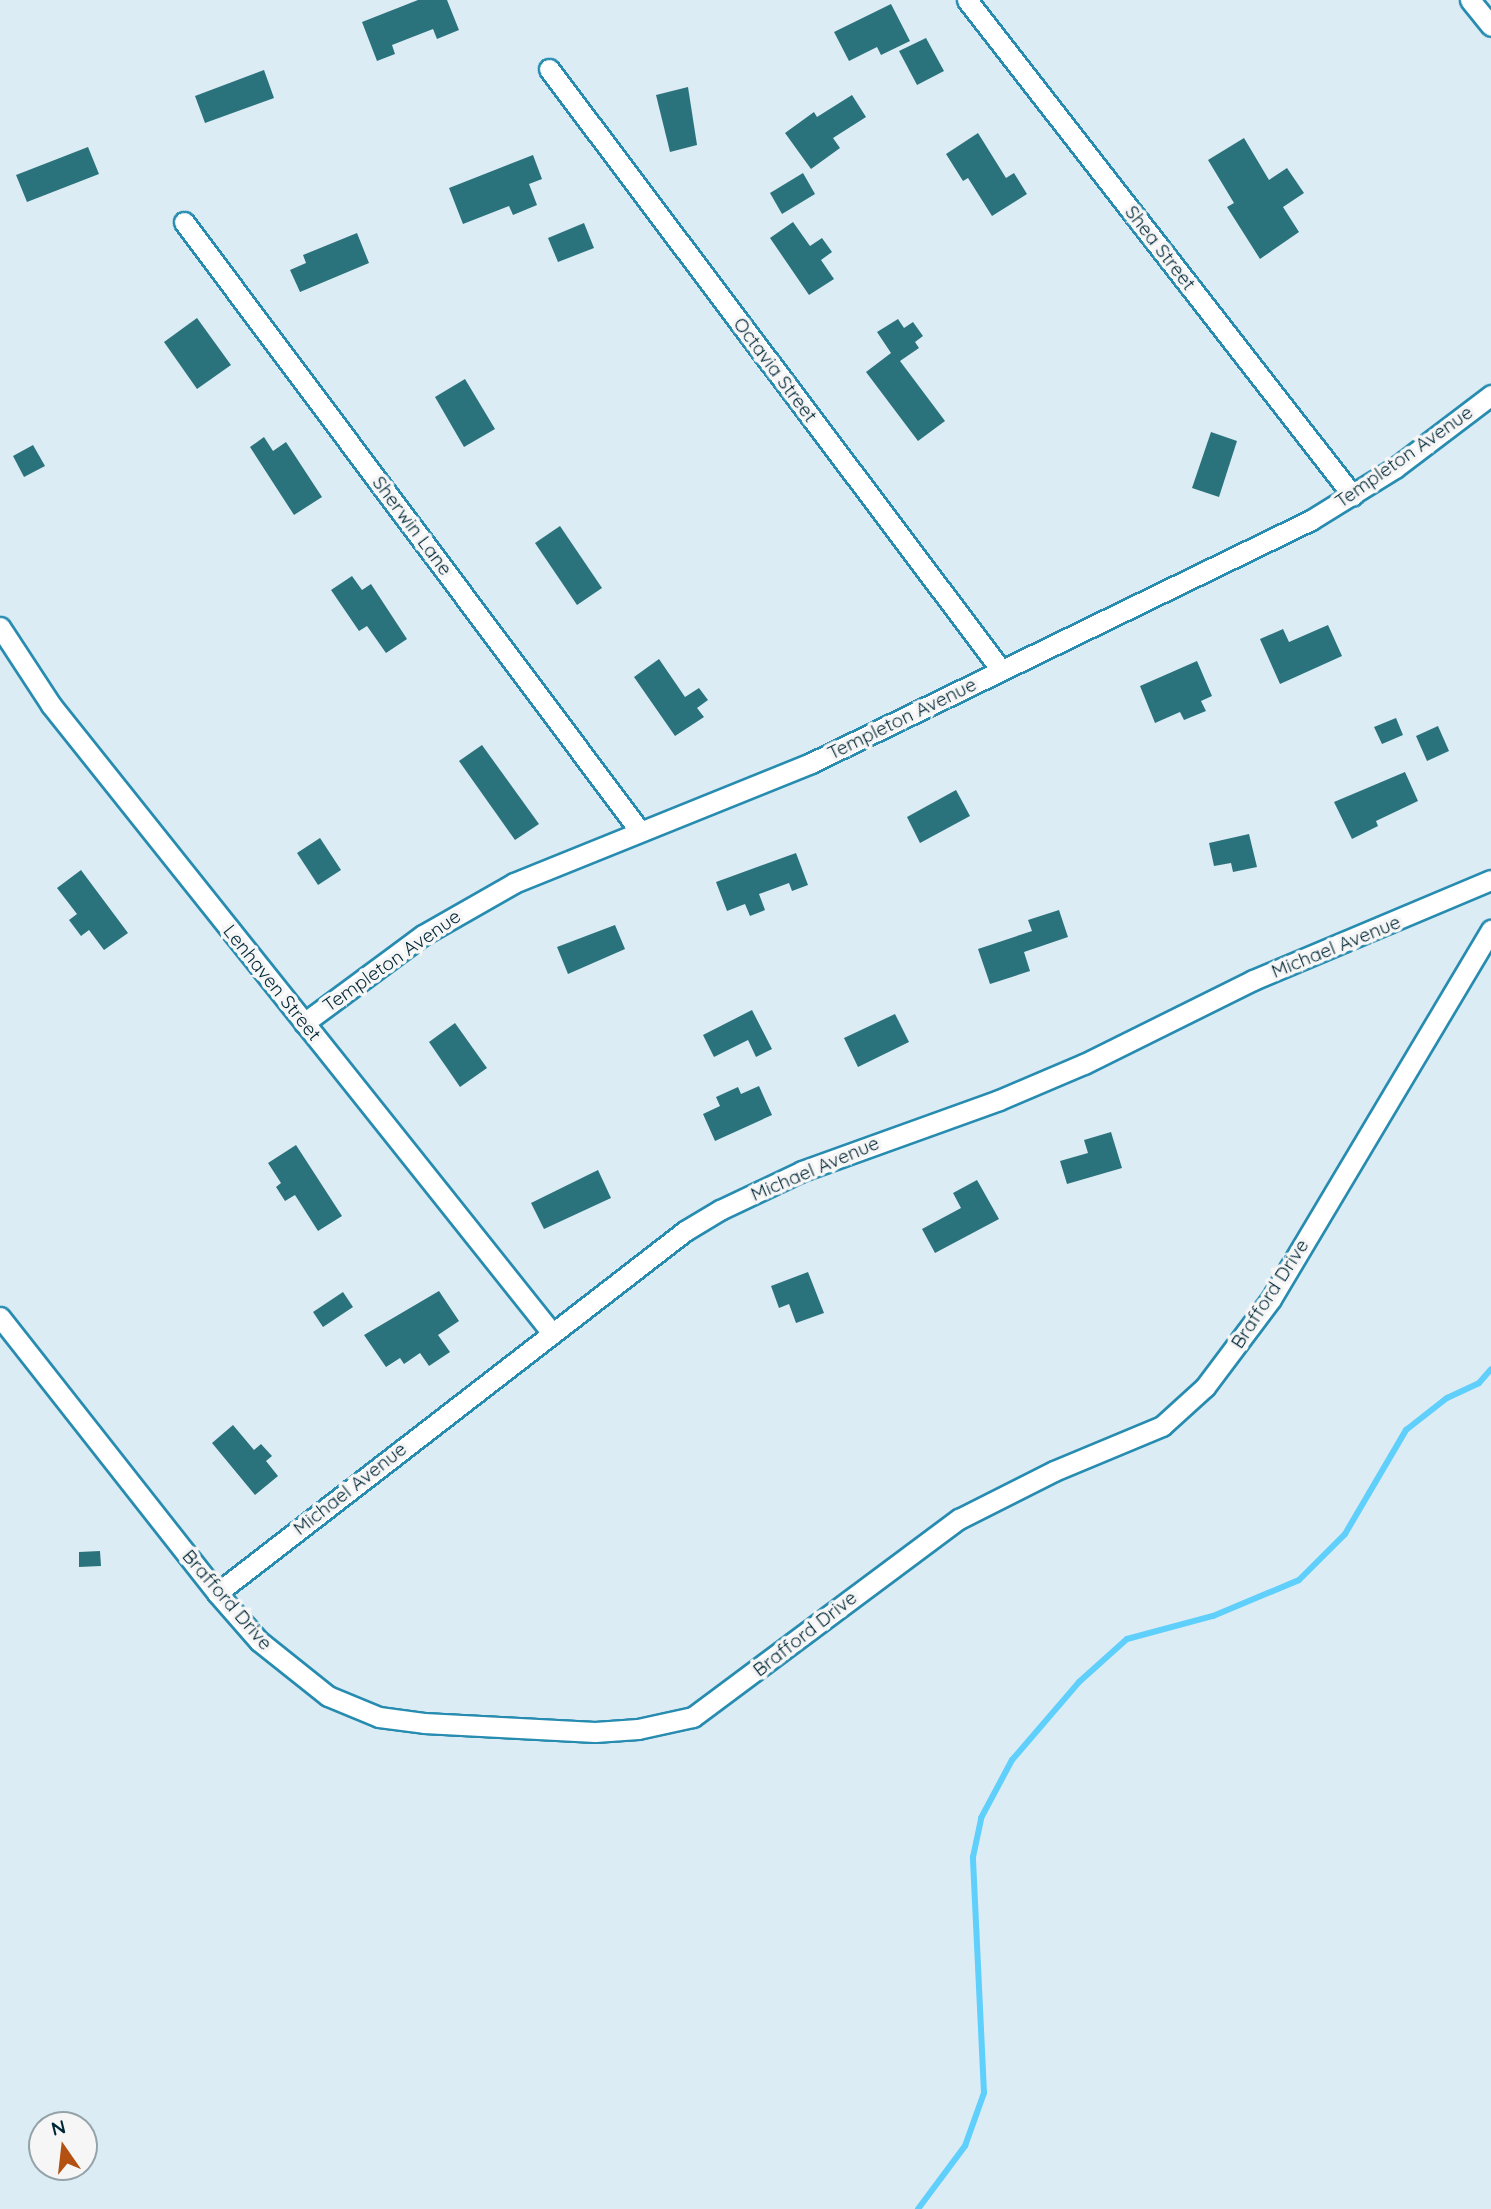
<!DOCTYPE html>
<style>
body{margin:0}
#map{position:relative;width:1491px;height:2209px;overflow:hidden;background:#dcecf4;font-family:Quicksand,sans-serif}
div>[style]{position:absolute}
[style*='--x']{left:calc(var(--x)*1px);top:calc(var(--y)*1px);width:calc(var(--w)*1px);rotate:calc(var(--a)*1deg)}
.stream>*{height:6px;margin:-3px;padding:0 3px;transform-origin:3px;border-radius:3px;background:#5fcffb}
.building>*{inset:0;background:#2b737c}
.roads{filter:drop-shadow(2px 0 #278cb0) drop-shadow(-2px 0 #278cb0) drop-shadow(0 2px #278cb0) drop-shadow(0 -2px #278cb0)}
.minor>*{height:19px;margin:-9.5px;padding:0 9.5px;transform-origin:9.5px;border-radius:9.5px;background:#fff}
span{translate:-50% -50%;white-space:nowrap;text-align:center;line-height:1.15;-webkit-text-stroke:7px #f6f6f6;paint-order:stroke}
.street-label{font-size:19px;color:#002736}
.north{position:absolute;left:28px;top:2111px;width:70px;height:70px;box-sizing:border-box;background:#f6f6f6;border:2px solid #94a3a9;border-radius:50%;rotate:346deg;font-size:19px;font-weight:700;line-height:28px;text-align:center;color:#002736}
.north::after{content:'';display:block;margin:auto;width:24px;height:32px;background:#b25111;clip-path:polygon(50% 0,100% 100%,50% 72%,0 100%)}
</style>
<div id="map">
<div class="stream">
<div style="--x:918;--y:2209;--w:79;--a:-53.3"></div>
<div style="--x:965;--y:2146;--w:56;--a:-70.3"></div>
<div style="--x:984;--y:2093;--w:236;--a:-92.7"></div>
<div style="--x:973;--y:1857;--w:40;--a:-78"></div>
<div style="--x:981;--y:1818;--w:66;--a:-61.9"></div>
<div style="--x:1012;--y:1760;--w:103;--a:-49.3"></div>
<div style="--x:1079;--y:1682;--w:64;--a:-41.9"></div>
<div style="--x:1127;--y:1639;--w:89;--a:-15"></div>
<div style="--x:1213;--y:1616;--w:93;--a:-22.7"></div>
<div style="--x:1299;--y:1580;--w:65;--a:-45"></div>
<div style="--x:1345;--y:1534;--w:121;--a:-59.6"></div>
<div style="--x:1406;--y:1430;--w:52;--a:-38"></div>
<div style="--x:1447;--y:1398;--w:35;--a:-25"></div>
<div style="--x:1479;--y:1383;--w:18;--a:-49"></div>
</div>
<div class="building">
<div style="clip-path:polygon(418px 0,447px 0,459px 30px,437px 39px,433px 29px,392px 45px,395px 54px,377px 61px,362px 22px)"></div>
<div style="clip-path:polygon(891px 4px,910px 41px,881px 55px,877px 47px,849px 61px,834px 32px)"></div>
<div style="clip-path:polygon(926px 38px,944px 71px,917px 85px,899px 51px)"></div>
<div style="clip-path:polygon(264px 70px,274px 98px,205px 123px,195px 96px)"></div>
<div style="clip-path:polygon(688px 87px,697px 145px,670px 152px,656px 95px)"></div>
<div style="clip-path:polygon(852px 95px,866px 117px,833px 138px,840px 148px,811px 169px,785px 133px,814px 112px,817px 117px)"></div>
<div style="clip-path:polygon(978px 133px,1006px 178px,1014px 173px,1027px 194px,992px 216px,968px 178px,963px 181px,946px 154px)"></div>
<div style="clip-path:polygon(1244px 138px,1269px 180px,1287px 168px,1304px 193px,1283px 207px,1299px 232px,1260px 259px,1227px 207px,1234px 203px,1208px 160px)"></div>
<div style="clip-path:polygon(88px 147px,99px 174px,27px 202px,16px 175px)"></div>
<div style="clip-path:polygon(533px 155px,542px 179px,529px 184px,537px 205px,513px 215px,509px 206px,463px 224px,449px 188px)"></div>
<div style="clip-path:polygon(803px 173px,815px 194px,782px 214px,770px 193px)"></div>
<div style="clip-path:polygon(793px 222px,810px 246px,822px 238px,832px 252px,821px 260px,834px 279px,809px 295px,770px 238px)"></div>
<div style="clip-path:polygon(584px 223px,594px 248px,558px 262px,548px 238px)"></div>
<div style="clip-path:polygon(357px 233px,369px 263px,300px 292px,290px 270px,306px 263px,303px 255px)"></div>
<div style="clip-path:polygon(197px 318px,231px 365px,197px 389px,164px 342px)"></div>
<div style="clip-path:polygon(898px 319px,904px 328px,913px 322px,923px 336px,915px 342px,919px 348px,900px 361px,945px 421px,918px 441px,866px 372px,891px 353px,877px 332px)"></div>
<div style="clip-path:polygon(465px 379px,495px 429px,464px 447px,435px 397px)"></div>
<div style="clip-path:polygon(1211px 432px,1237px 441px,1219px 497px,1192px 488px)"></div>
<div style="clip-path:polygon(264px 437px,273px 451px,286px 442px,322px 497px,294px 515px,250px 447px)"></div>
<div style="clip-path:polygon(33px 445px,45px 466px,24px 477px,13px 456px)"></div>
<div style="clip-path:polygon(560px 526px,602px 588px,577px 605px,535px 543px)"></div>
<div style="clip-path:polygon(352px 576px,362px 590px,371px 584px,407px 639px,386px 653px,367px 626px,359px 631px,331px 590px)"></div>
<div style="clip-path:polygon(1328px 625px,1342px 656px,1280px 684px,1260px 639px,1283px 629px,1289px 642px)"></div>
<div style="clip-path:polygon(659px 659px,685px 697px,699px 688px,708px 700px,697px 708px,704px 717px,675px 736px,634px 677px)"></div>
<div style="clip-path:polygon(1197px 661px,1212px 696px,1201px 701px,1206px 711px,1184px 720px,1180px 712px,1155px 723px,1140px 686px)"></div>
<div style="clip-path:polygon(1396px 718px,1403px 735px,1382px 744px,1374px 727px)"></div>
<div style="clip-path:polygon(1438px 726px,1449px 751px,1427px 761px,1416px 736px)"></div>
<div style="clip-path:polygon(482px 745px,539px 824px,515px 840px,459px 761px)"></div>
<div style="clip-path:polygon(1405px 772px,1418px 801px,1376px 821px,1378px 826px,1352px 839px,1334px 802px)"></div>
<div style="clip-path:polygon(956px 790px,970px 816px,920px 843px,907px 817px)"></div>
<div style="clip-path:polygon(1249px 834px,1257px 867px,1233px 872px,1231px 863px,1214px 866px,1209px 843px)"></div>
<div style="clip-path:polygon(320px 838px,341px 870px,318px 885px,297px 853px)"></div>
<div style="clip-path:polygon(796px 853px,808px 885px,792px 891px,789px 883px,759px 894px,765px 910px,750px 916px,745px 904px,727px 911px,716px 882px)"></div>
<div style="clip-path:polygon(81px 870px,128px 933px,104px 950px,89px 930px,81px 936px,69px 920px,77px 914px,57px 888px)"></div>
<div style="clip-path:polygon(1059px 910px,1068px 937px,1024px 952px,1030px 971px,990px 984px,978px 949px,1032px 931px,1028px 920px)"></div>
<div style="clip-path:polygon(615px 925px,625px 949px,568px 974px,557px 947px)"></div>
<div style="clip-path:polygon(752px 1010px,772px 1049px,756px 1057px,748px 1040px,714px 1057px,703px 1035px)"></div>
<div style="clip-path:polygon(895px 1014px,909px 1042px,858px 1067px,844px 1038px)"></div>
<div style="clip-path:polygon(455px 1023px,487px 1068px,460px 1087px,429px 1042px)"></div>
<div style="clip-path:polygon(759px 1086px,772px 1115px,715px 1141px,703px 1114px,720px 1106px,716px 1097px,738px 1087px,741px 1094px)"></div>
<div style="clip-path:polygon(1111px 1132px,1122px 1168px,1067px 1184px,1060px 1161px,1088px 1153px,1084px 1140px)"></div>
<div style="clip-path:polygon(296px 1145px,342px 1216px,318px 1231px,295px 1195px,285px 1201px,276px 1187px,281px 1183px,268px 1163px)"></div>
<div style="clip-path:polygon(598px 1170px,611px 1198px,544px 1229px,531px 1203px)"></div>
<div style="clip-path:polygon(977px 1180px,999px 1219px,935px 1253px,922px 1229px,961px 1208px,953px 1193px)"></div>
<div style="clip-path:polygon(808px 1272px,824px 1313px,796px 1323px,789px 1304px,779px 1308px,771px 1286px)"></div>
<div style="clip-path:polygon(439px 1291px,459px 1321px,438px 1335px,450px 1352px,429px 1366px,420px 1353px,404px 1364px,400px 1358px,386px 1367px,364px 1335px)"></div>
<div style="clip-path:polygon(343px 1292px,353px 1307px,323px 1327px,313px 1312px)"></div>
<div style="clip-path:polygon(233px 1425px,254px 1450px,261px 1444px,272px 1456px,266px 1461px,278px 1476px,255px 1495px,212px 1443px)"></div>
<div style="clip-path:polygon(100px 1551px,101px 1566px,79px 1567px,79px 1552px)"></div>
</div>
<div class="roads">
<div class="minor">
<div style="--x:967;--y:0;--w:628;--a:52.11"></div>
<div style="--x:1470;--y:0;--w:33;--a:51"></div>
<div style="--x:549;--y:69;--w:752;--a:53.05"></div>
<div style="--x:184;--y:222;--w:759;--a:53.19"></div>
<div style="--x:0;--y:627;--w:93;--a:56.8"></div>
<div style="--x:51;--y:705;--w:803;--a:51.42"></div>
<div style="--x:304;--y:1023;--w:148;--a:-36.5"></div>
<div style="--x:423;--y:935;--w:105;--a:-29.7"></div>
<div style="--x:514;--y:883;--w:320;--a:-22"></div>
<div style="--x:811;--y:763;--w:556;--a:-25.92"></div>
<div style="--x:1311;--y:520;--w:99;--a:-31.8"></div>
<div style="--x:1395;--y:468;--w:121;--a:-37.2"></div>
<div style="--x:0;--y:1317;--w:351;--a:51.8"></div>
<div style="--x:217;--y:1593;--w:64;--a:48.8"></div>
<div style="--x:259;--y:1641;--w:88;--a:38.6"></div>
<div style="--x:328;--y:1696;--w:55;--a:22.4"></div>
<div style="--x:379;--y:1717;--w:45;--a:7.6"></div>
<div style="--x:424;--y:1723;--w:171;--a:3"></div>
<div style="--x:595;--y:1732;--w:43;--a:-4"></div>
<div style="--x:638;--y:1729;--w:56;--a:-12.3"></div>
<div style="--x:693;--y:1717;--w:332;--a:-36.7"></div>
<div style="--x:959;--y:1519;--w:106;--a:-26.8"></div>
<div style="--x:1054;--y:1471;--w:117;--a:-22.6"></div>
<div style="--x:1162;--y:1426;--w:58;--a:-42.2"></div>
<div style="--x:1205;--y:1387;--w:110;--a:-53.1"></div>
<div style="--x:1271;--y:1299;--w:430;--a:-59.2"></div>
<div style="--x:217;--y:1593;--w:592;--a:-37.72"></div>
<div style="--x:685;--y:1231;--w:41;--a:-31"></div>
<div style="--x:720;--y:1210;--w:91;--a:-25.4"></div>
<div style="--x:802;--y:1171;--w:209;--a:-19.8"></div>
<div style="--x:999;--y:1100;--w:92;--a:-23"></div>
<div style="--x:1084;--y:1064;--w:189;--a:-26.4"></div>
<div style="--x:1253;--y:980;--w:258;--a:-22.8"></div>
</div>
</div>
<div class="street-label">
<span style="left:1160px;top:248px;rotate:52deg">Shea Street</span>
<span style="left:775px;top:370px;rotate:53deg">Octavia Street</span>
<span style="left:1404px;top:457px;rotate:-35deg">Templeton Avenue</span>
<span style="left:412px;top:526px;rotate:53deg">Sherwin Lane</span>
<span style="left:902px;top:719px;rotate:-26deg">Templeton Avenue</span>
<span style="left:1336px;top:947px;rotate:-22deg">Michael Avenue</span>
<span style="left:392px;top:961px;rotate:-35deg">Templeton Avenue</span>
<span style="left:272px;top:983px;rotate:51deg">Lenhaven Street</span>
<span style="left:815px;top:1169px;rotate:-23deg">Michael Avenue</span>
<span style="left:1270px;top:1294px;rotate:-57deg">Brafford Drive</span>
<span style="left:350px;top:1489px;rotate:-38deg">Michael Avenue</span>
<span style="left:227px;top:1600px;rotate:49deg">Brafford Drive</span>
<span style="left:805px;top:1634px;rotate:-38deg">Brafford Drive</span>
</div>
<div class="north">N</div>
</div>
